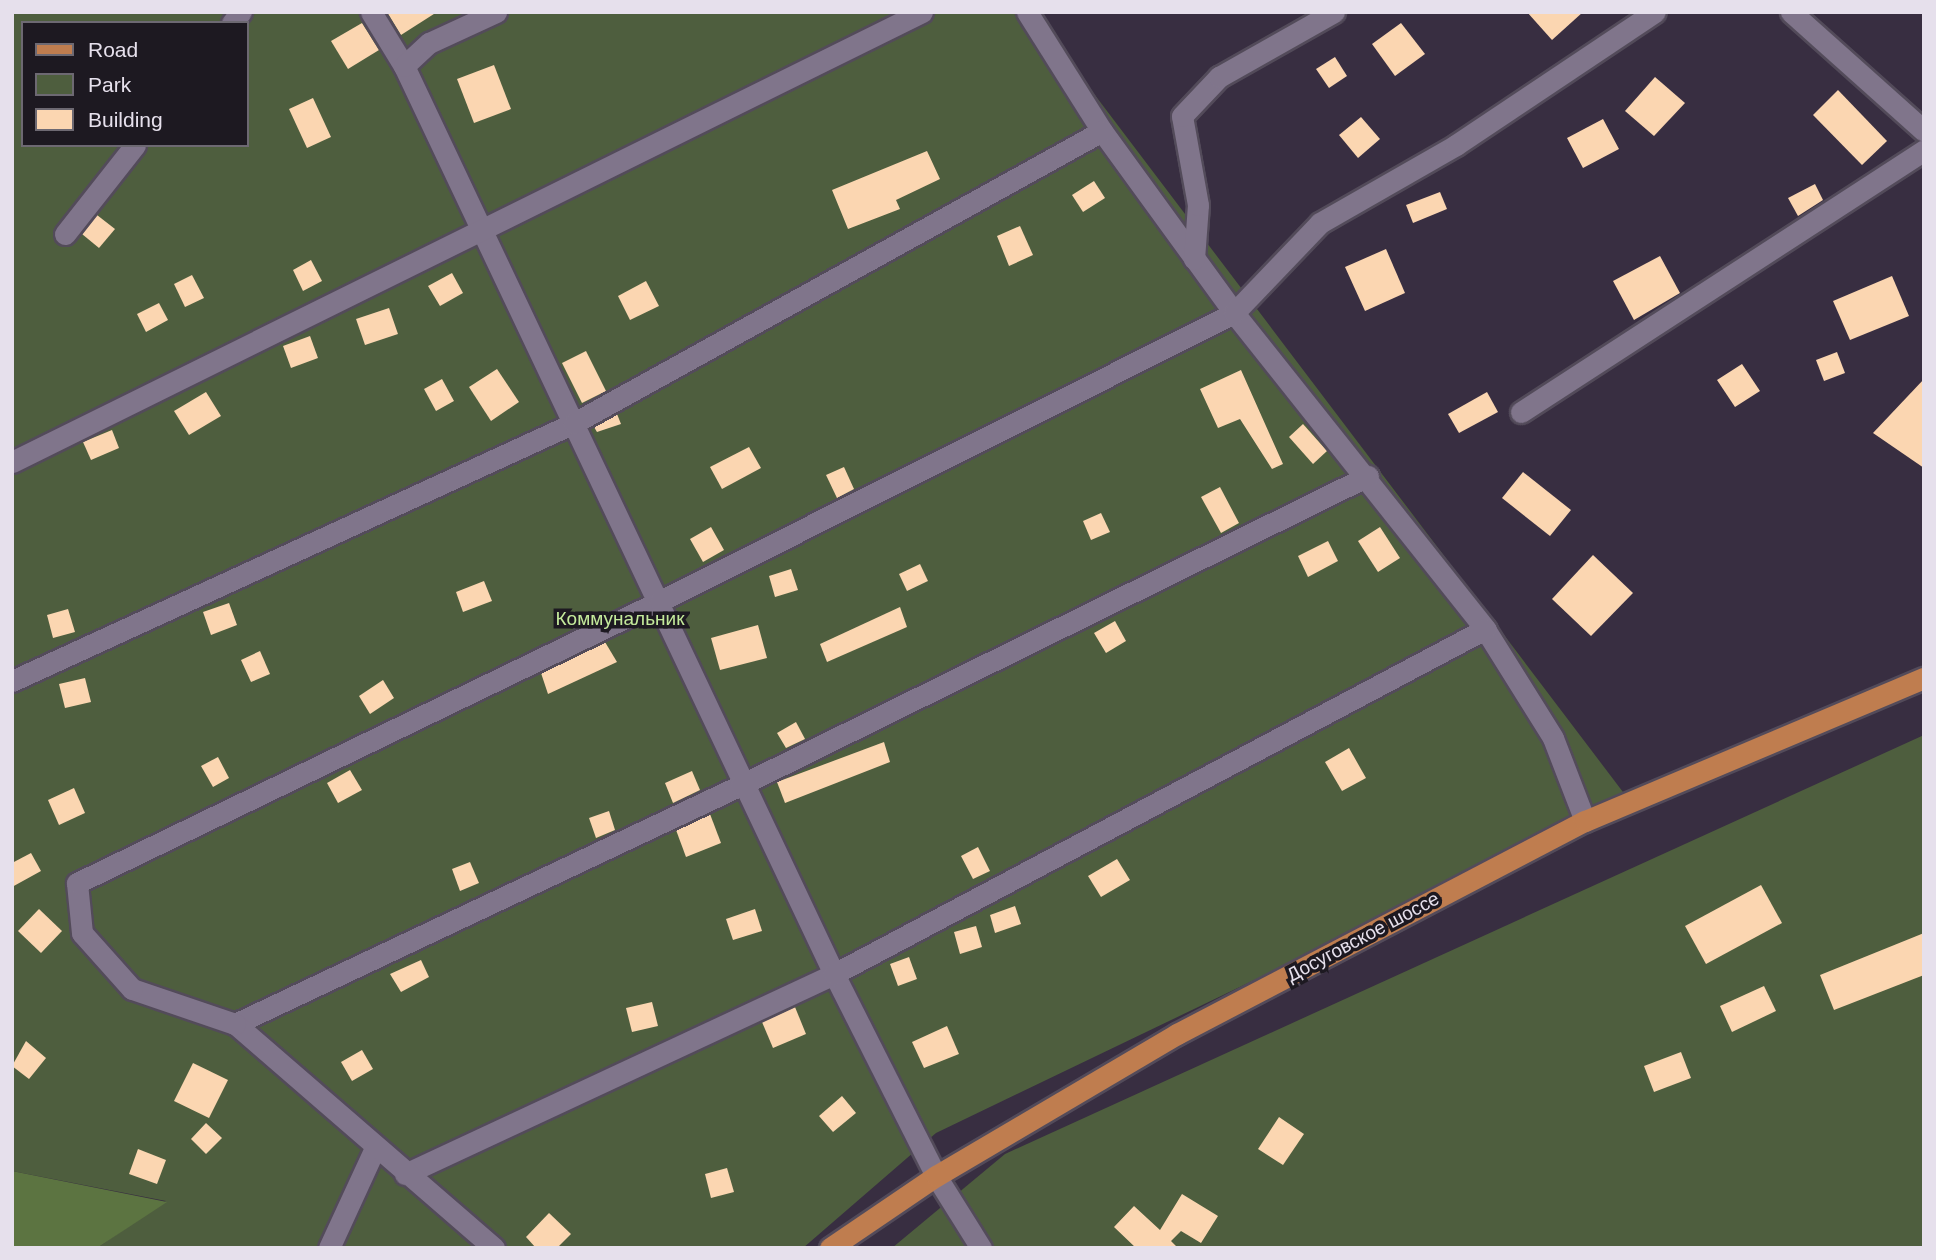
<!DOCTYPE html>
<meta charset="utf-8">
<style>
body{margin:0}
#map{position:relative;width:1936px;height:1260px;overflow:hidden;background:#382e41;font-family:Arial,sans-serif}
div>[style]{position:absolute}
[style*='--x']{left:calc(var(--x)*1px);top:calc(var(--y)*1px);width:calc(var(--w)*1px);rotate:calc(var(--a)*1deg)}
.green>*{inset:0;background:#4e5e3e}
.forest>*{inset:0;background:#5c7441}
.building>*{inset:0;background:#fbd6b1}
.roads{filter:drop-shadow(2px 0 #534b5a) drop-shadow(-2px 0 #534b5a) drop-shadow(0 2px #534b5a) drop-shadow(0 -2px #534b5a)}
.minor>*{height:21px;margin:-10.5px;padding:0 10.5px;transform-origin:10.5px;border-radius:10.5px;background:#80758b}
.major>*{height:21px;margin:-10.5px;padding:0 10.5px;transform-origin:10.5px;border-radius:10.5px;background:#bf7d4f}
span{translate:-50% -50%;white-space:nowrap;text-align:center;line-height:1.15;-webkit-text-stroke:7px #1d1921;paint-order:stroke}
.park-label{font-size:19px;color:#c4ea9b}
.street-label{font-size:19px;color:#e6e0ec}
.frame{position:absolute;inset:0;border:14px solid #e6e0ec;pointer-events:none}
.legend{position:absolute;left:21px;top:21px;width:228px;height:126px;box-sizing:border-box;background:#1d1921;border:2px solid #6d6972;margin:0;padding:9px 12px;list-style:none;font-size:21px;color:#e6e0ec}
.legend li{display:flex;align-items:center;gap:14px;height:35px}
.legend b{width:35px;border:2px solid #6d6972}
</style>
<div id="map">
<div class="green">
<div style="clip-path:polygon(evenodd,12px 12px,1032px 12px,1629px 800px,936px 1133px,803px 1248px,97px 1248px,166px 1201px,12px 1171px,12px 12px,23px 23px,247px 23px,247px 145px,23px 145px,23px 23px)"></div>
<div style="clip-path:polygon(1924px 735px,1924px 1248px,892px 1248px,1005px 1154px)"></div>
</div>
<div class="forest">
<div style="clip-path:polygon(12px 1171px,167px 1202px,97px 1248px,12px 1248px)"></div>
</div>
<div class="building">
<div style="clip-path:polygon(387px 12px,437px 12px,401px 35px)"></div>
<div style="clip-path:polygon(1527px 12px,1583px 12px,1552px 40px)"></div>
<div style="clip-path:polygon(362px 23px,379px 50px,348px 69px,331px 41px)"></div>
<div style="clip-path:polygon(1401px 23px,1425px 54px,1395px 76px,1372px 44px)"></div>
<div style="clip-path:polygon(1335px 57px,1347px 76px,1329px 88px,1316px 69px)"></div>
<div style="clip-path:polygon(494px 65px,511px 109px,474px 123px,457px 79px)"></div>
<div style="clip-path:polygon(1655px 77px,1685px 103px,1654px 136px,1625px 111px)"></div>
<div style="clip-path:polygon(1838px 90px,1887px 141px,1862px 165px,1813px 115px)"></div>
<div style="clip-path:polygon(313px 98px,331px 137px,307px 148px,289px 109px)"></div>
<div style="clip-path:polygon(1361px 117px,1380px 139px,1358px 158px,1339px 135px)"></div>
<div style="clip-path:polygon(1603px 119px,1619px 149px,1583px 168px,1567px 138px)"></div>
<div style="clip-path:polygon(927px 151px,940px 179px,896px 200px,900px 209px,848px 229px,832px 190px)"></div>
<div style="clip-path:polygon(1094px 181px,1105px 198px,1083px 212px,1072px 195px)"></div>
<div style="clip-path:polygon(1815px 184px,1823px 200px,1798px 216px,1788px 198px)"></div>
<div style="clip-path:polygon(1440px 192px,1447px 209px,1413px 223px,1406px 205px)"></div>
<div style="clip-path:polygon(97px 215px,115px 229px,99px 248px,82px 234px)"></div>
<div style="clip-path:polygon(1020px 226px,1033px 255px,1009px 266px,997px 236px)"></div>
<div style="clip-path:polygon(1386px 249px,1405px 293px,1365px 311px,1345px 267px)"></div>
<div style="clip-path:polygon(1660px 256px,1680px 293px,1634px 320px,1613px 281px)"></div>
<div style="clip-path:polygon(311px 260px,322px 281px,303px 291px,293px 270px)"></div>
<div style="clip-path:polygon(452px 273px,463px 293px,440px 306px,428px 286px)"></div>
<div style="clip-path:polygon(192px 275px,204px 298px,185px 307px,174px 284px)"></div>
<div style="clip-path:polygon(1892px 276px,1909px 316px,1850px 340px,1833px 301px)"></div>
<div style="clip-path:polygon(646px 281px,659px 306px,630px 320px,618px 296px)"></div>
<div style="clip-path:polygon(159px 303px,168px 320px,146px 332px,137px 314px)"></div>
<div style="clip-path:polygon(389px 308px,398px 334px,365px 345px,356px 319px)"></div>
<div style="clip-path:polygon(310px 336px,318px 358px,291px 368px,283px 346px)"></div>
<div style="clip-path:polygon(586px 351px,606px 391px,582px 403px,562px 363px)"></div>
<div style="clip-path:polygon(1837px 352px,1845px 373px,1824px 381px,1816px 360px)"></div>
<div style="clip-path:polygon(1742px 364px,1760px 391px,1735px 407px,1717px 380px)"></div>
<div style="clip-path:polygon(497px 369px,519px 402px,491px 421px,469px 387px)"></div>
<div style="clip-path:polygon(1241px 370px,1283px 464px,1272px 469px,1240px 419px,1218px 428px,1200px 389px)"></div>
<div style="clip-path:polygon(442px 379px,454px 401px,436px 411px,424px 389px)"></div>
<div style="clip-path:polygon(1924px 379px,1924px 468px,1873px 433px)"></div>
<div style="clip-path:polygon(206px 392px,221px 416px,189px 435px,174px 411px)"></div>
<div style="clip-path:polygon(1487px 392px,1498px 412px,1459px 433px,1448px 414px)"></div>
<div style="clip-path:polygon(617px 414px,621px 424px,597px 432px,594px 427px)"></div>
<div style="clip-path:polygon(1303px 424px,1327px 451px,1313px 464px,1289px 437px)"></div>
<div style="clip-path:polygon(112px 430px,119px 448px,91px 460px,83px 442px)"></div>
<div style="clip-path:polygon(749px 447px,761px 468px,722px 489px,710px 467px)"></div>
<div style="clip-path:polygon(844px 467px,854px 489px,837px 498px,826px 475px)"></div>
<div style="clip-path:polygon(1523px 472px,1571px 510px,1550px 536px,1502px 498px)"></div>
<div style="clip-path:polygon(1220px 487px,1239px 523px,1221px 533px,1201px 497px)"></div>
<div style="clip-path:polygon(1101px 513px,1110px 532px,1091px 540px,1083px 521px)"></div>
<div style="clip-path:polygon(711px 527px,724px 550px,703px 562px,690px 539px)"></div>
<div style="clip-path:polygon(1380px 527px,1400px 558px,1378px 572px,1358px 541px)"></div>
<div style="clip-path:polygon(1328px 541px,1338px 561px,1308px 577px,1298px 556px)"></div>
<div style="clip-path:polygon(1593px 555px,1633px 593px,1591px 636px,1552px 599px)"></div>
<div style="clip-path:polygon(920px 564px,928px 581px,907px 591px,899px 574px)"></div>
<div style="clip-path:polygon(791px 569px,798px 590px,775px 597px,769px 576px)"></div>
<div style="clip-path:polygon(484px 581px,492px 601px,463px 612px,456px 592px)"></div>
<div style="clip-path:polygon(229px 603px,237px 625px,211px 635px,203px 612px)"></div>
<div style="clip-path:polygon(900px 607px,907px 627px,827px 662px,820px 644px)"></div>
<div style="clip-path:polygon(68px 609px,75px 632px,53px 638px,47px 615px)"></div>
<div style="clip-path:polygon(1115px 621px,1126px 641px,1106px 653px,1094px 633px)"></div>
<div style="clip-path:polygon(758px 625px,767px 658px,720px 670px,711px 638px)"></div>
<div style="clip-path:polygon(605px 642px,617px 662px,548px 694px,541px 673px)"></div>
<div style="clip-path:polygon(260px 651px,270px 674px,251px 682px,241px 660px)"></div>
<div style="clip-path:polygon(85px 678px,91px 702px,65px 708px,59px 684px)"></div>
<div style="clip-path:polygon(383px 680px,394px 698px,370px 714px,359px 696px)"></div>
<div style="clip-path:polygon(796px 722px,805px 739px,786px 748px,777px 733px)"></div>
<div style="clip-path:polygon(884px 742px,890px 762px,785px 803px,777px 782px)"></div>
<div style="clip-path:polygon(1349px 748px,1366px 778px,1342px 791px,1325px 762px)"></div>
<div style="clip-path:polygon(218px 757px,229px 778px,213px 787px,201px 766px)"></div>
<div style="clip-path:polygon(350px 770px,362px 790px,338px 803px,327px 783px)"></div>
<div style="clip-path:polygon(692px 771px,700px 790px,673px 803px,665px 783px)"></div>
<div style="clip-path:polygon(74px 788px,85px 813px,59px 825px,48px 800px)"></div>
<div style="clip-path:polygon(609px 811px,615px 830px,596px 838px,589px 818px)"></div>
<div style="clip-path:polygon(710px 814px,721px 843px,686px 857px,676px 830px)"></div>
<div style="clip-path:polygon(978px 847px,990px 871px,973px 879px,961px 856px)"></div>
<div style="clip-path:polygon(31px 853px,41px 871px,12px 887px,12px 863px)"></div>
<div style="clip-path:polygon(1117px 859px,1130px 880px,1101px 897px,1088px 876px)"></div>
<div style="clip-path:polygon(470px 862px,479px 883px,460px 891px,452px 869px)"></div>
<div style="clip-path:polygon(1761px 885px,1782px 923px,1706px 964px,1685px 926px)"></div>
<div style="clip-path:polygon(1015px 906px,1021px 924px,995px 933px,990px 915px)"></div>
<div style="clip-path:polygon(39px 909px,62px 931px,41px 953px,18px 931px)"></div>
<div style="clip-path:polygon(755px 909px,762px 931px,733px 940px,726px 919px)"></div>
<div style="clip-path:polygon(976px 926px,982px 947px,960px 954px,954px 932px)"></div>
<div style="clip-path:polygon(1924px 933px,1924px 975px,1834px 1010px,1820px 975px)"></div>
<div style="clip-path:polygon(909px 957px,917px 979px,898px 986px,890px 964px)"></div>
<div style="clip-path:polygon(421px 960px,429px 977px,401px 992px,390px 974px)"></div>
<div style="clip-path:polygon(1764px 986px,1776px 1011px,1732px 1032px,1720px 1006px)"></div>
<div style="clip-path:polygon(652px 1002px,658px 1026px,632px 1032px,626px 1008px)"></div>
<div style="clip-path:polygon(795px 1007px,806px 1034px,773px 1048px,762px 1022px)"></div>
<div style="clip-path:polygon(947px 1026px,959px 1054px,924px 1068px,912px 1042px)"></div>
<div style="clip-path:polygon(26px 1041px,46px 1058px,29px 1079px,12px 1066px)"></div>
<div style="clip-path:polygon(362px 1050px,373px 1069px,352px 1081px,341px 1062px)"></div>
<div style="clip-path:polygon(1681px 1052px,1691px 1078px,1654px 1092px,1644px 1066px)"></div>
<div style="clip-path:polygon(193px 1063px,228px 1080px,209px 1118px,174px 1101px)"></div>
<div style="clip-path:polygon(842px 1096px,856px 1113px,833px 1132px,819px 1116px)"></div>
<div style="clip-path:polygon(1279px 1117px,1304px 1134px,1283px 1165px,1258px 1149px)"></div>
<div style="clip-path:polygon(206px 1123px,222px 1138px,206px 1154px,191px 1139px)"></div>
<div style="clip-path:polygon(138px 1149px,166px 1160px,157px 1184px,129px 1174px)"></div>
<div style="clip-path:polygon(727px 1168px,734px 1192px,711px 1198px,705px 1174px)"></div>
<div style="clip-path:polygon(1182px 1194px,1218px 1216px,1201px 1243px,1181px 1231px,1171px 1241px,1178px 1248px,1136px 1248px,1114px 1227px,1134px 1206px,1160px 1230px)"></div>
<div style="clip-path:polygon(549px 1213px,571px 1234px,557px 1248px,536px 1248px,526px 1237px)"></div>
</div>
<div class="roads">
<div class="minor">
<div style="--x:371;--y:12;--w:63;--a:58.6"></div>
<div style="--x:404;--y:66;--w:1005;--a:64.66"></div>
<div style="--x:834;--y:974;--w:226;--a:63.2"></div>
<div style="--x:936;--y:1176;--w:85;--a:58"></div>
<div style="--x:1027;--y:12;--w:141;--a:57.8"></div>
<div style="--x:1102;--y:131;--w:225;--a:54"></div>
<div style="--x:1234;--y:313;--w:404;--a:51.5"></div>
<div style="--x:1485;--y:629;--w:128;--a:58"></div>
<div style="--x:1553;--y:738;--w:89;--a:68.9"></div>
<div style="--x:1791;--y:12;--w:178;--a:41.8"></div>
<div style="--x:232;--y:23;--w:14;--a:-51"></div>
<div style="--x:404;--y:66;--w:34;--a:-43"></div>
<div style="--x:429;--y:43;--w:74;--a:-24.8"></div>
<div style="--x:65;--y:234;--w:113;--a:-51.8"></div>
<div style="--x:1194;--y:259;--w:54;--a:-85.8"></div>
<div style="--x:1198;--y:205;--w:90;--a:-100.2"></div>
<div style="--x:1182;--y:116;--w:54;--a:-46.5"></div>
<div style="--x:1219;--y:77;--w:132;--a:-29.5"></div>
<div style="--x:1521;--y:412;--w:481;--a:-33"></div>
<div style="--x:12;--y:462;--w:1015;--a:-26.31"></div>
<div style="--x:12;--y:681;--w:618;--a:-24.66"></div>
<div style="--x:574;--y:423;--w:603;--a:-28.94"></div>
<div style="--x:235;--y:1024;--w:560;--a:-25.28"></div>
<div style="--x:741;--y:785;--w:699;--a:-26.24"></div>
<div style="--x:405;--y:1174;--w:473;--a:-25"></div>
<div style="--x:834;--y:974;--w:737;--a:-27.92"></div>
<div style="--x:329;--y:1248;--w:110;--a:-65.3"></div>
<div style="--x:494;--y:1248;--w:342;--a:-139.1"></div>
<div style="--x:235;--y:1024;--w:109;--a:-161.2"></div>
<div style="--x:132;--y:989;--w:75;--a:-131.8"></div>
<div style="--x:82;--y:933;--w:50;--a:-95.7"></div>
<div style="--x:77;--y:883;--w:648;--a:-25.81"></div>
<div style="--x:660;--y:601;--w:642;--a:-26.64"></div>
<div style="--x:1234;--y:313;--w:124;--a:-46.3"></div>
<div style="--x:1320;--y:223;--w:157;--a:-29.8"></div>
<div style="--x:1456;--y:145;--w:239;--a:-33.8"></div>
</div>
<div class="major">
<div style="--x:830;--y:1248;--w:128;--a:-34.2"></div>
<div style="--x:936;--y:1176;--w:280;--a:-30.5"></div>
<div style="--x:1177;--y:1034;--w:460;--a:-27.6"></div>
<div style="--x:1585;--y:821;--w:368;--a:-22.9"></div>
</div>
</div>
<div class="park-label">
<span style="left:620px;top:619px">Коммунальник</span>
</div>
<div class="street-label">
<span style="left:1363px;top:937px;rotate:-28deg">Досуговское шоссе</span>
</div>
<div class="frame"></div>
<ul class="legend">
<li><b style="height:9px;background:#bf7d4f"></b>Road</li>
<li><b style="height:19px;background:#4e5e3e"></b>Park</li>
<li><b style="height:19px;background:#fbd6b1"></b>Building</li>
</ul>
</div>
